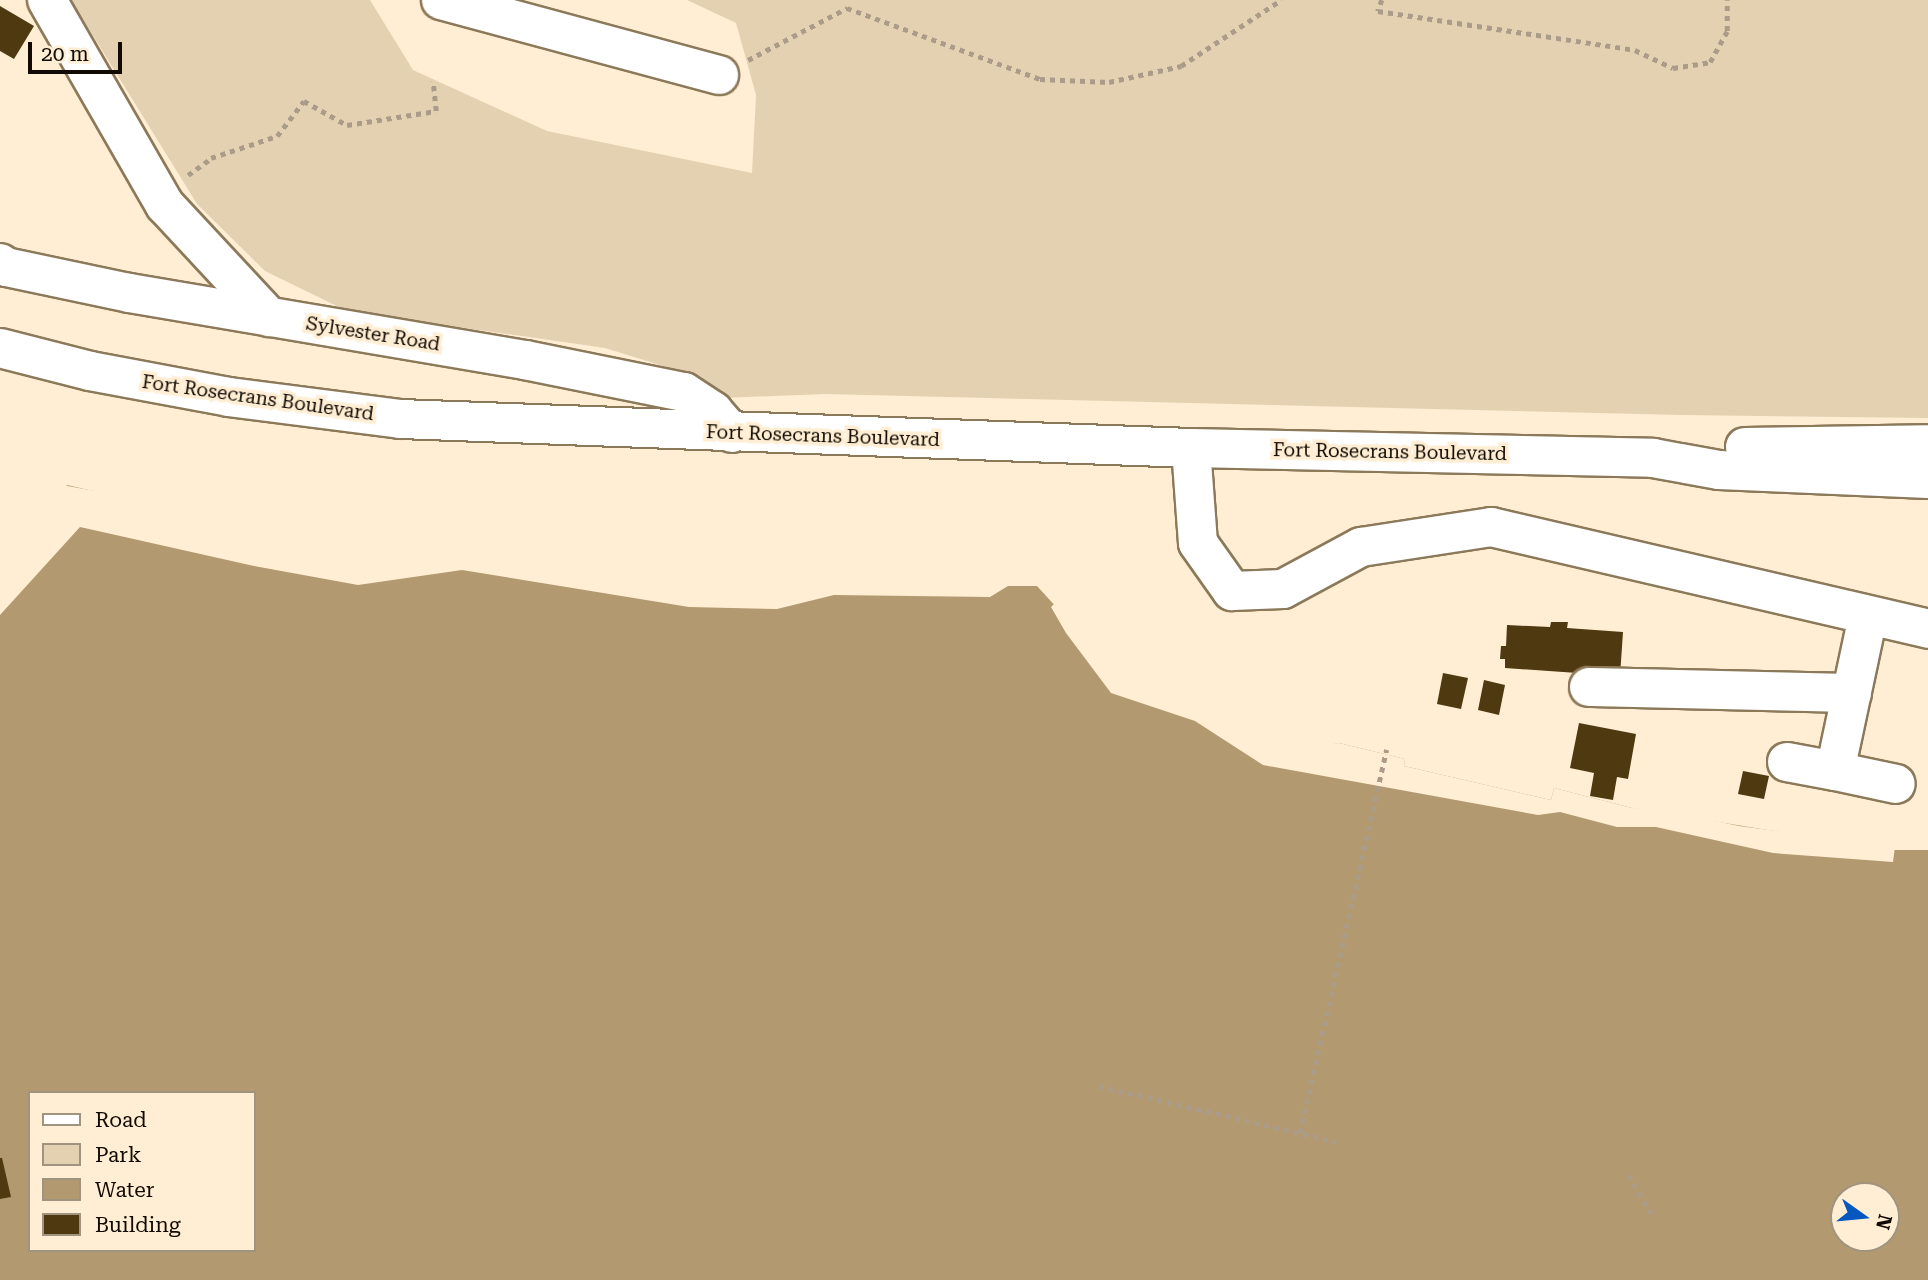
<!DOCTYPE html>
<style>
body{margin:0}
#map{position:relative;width:1928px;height:1280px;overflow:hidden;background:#ffeed3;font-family:"Roboto Serif",serif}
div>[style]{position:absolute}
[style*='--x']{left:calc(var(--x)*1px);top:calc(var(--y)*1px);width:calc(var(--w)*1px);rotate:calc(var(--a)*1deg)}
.green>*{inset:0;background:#e4d1b2}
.water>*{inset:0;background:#b39970}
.pier>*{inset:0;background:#ffeed3}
.building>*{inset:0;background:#4f3910}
.path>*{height:4.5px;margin-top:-2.25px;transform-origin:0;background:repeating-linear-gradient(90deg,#aa9c88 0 5px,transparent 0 10px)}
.roads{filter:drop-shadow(2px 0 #8c795a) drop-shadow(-2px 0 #8c795a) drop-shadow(0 2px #8c795a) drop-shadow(0 -2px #8c795a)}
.minor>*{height:38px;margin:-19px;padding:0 19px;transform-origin:19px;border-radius:19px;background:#fff}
span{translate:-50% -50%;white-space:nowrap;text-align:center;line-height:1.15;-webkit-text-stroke:7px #ffeed3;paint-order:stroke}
.street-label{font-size:19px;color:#110a02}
.legend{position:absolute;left:28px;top:1091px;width:228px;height:161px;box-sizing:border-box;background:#ffeed3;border:2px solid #a0937f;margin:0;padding:9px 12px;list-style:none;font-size:21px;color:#110a02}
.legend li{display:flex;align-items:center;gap:14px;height:35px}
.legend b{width:35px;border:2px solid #a0937f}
.north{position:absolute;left:1830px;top:1182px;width:70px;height:70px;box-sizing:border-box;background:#ffeed3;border:2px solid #a0937f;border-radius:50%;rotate:105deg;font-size:19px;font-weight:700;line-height:28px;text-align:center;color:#110a02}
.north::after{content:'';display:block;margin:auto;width:24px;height:32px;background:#0657c0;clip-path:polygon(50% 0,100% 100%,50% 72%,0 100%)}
.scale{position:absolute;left:28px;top:42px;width:94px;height:32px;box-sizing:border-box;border:4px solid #110a02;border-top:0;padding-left:9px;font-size:21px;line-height:24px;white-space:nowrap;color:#110a02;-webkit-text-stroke:5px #ffeed3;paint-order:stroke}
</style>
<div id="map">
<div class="green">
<div style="clip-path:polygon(71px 0,370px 0,413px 70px,547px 131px,752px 173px,756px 95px,736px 23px,687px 0,1928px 0,1928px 418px,1681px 415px,825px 394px,719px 398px,689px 374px,605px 348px,347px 311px,265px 271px,197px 204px)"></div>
</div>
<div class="water">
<div style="clip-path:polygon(evenodd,67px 485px,273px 532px,488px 563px,714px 586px,1037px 586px,1123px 680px,1289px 753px,1339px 743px,1405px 759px,1404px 766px,1551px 800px,1554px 788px,1632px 808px,1890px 850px,1928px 850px,1928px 1280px,0 1280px,0 566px,67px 485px,30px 1093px,254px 1093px,254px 1250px,30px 1250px,30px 1093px,67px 485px,1844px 1196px,1886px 1196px,1886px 1238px,1844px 1238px,1844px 1196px)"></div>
</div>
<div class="pier">
<div style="clip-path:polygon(62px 485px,156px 502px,274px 528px,415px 544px,454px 540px,489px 560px,714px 583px,1004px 583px,1008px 586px,990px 597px,834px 595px,777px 609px,689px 607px,462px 570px,358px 585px,254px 566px,80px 527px,0 615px,0 560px)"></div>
<div style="clip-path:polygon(1056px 602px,1125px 677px,1229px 718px,1289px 749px,1339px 743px,1405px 759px,1404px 766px,1551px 800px,1554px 788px,1632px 808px,1658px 809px,1739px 826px,1895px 847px,1893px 862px,1773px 853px,1656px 827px,1617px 827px,1560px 812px,1538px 815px,1263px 765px,1195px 721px,1111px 693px,1066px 633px,1051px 607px)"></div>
</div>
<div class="building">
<div style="clip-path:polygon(0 6px,34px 26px,14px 59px,0 51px)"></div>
<div style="clip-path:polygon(1551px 622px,1568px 622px,1567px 628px,1623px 632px,1620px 676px,1505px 668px,1505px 659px,1500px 659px,1501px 646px,1506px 646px,1507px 625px,1550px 627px)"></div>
<div style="clip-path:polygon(1443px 673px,1468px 678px,1461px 709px,1437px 704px)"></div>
<div style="clip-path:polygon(1484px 680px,1505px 685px,1499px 715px,1478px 710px)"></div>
<div style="clip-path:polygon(1579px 723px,1636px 734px,1628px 779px,1617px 777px,1613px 800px,1590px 796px,1594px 773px,1570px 768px)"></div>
<div style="clip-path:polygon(1743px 771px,1769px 776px,1764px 799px,1738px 794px)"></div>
<div style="clip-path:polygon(0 1158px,2px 1158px,11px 1197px,0 1199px)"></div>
</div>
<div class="path">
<div style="--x:1382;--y:0;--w:12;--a:110"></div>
<div style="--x:1378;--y:11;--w:260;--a:8.6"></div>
<div style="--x:1635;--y:50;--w:42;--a:25.3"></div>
<div style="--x:1673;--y:68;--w:37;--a:-9"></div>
<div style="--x:1710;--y:62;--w:35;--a:-61"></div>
<div style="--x:1727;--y:31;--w:31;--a:-90"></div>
<div style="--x:748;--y:60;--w:112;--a:-27.7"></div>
<div style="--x:847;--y:8;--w:206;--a:20.2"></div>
<div style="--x:1040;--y:79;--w:69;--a:2.5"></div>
<div style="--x:1109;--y:82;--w:74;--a:-12.5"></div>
<div style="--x:1181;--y:66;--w:120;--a:-33.4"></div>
<div style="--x:188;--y:175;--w:29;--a:-36"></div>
<div style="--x:211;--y:158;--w:70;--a:-18.4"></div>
<div style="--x:277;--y:136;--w:44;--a:-52.4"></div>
<div style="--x:304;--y:101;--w:49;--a:29.2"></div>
<div style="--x:347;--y:125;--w:90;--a:-8.9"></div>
<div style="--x:436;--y:111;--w:30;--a:-96"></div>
<div style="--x:1099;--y:1086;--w:244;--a:13.2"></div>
<div style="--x:1300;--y:1133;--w:393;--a:-77.3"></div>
<div style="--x:1629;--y:1175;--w:46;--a:60.1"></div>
</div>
<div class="roads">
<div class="minor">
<div style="--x:47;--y:0;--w:237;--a:60.1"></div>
<div style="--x:165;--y:205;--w:153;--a:47.1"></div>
<div style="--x:441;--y:0;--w:288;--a:15.1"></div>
<div style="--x:0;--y:263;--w:7;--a:34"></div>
<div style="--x:6;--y:267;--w:126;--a:11.9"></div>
<div style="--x:129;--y:293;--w:402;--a:9.6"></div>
<div style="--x:525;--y:360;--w:162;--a:11.4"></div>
<div style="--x:684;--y:392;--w:35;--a:33"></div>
<div style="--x:713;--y:411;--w:29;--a:49"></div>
<div style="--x:0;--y:348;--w:93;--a:14.3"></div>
<div style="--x:90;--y:371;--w:141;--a:10.6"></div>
<div style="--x:229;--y:397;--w:172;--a:7.3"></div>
<div style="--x:400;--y:419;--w:792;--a:2.1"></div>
<div style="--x:1191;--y:448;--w:462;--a:1.2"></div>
<div style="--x:1653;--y:458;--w:67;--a:10.3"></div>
<div style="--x:1719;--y:470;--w:209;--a:2.5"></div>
<div style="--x:1745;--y:447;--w:183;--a:-0.9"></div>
<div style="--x:1191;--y:448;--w:95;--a:85.8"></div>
<div style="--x:1198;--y:543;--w:59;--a:54.7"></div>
<div style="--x:1232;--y:591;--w:51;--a:-2.2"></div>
<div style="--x:1283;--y:589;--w:89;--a:-28.3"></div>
<div style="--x:1361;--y:547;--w:132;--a:-8.7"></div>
<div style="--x:1491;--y:527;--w:449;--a:13.1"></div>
<div style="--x:1868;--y:616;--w:158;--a:102"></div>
<div style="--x:1835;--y:771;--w:62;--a:12"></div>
<div style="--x:1589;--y:687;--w:263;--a:1.3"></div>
<div style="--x:1787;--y:762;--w:49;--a:10.6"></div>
</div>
</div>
<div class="street-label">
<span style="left:373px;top:334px;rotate:9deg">Sylvester Road</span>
<span style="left:258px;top:398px;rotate:8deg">Fort Rosecrans Boulevard</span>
<span style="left:823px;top:436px;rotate:2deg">Fort Rosecrans Boulevard</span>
<span style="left:1390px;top:452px;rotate:1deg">Fort Rosecrans Boulevard</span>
</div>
<ul class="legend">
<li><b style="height:9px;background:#fff"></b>Road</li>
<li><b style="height:19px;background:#e4d1b2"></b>Park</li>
<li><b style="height:19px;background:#b39970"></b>Water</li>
<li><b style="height:19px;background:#4f3910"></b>Building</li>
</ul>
<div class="north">N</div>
<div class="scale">20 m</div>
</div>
